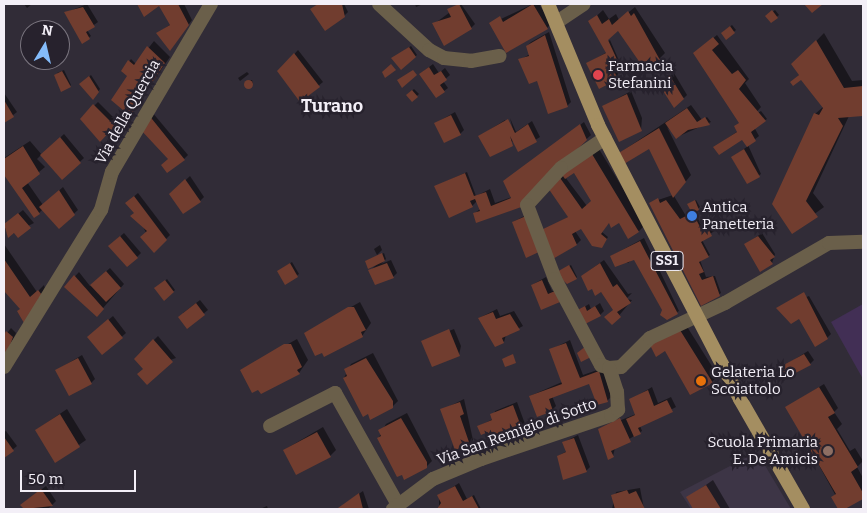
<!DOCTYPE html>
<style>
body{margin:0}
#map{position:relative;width:867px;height:513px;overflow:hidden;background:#312c37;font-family:Bitter,serif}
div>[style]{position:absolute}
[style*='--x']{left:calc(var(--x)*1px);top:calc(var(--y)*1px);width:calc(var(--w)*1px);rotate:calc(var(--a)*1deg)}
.built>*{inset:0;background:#3d3546}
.green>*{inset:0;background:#422f55}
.shadow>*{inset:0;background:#0007}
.building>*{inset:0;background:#713d2f}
.round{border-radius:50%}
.minor>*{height:14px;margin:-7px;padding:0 7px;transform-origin:7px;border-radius:7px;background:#6a5f4a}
.primary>*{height:14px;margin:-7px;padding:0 7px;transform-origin:7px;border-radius:7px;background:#a48e61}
.dots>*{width:14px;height:14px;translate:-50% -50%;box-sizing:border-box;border:2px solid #27222d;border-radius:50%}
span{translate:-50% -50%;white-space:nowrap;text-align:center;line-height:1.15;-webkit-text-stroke:5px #27222d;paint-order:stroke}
.shield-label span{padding:1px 4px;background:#27222d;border:1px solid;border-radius:4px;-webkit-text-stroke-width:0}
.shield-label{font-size:14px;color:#f3eff7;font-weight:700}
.poi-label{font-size:15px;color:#f3eff7}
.left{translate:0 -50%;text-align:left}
.right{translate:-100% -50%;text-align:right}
.street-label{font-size:15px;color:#f3eff7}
.quarter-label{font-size:18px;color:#f3eff7;font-weight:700}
.frame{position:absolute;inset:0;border:5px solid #f3eff7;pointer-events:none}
.north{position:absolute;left:20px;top:20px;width:50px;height:50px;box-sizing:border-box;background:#27222d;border:1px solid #79747e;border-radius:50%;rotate:9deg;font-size:14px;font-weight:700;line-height:20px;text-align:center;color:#f3eff7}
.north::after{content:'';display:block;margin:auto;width:18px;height:22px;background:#84bcfb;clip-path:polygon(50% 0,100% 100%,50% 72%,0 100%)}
.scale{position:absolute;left:20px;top:470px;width:116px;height:22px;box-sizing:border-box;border:2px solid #f3eff7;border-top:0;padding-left:6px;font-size:15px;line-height:18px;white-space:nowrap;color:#f3eff7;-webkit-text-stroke:4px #27222d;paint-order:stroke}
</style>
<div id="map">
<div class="built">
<div style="clip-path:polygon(757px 452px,791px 509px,691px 509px,680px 492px)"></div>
</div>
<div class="green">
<div style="clip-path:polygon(863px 304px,863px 379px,831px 322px)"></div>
</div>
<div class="shadow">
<div style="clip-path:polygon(24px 4px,32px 4px,27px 8px)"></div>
<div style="clip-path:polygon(87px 4px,98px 22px,87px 30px,91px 36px,83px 42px,65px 13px)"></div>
<div style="clip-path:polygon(160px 4px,184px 4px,192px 20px,170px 50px,158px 33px,171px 24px)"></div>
<div style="clip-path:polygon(318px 4px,344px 4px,348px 12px,344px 16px,312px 9px)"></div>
<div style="clip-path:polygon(415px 4px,423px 4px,416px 7px)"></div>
<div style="clip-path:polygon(461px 4px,475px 24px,471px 28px,434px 24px)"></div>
<div style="clip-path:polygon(533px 4px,539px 4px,551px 24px,547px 28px,490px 24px)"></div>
<div style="clip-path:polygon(635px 7px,665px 53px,659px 59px,618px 29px,590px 22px,603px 10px,609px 19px,616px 14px,619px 20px)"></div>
<div style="clip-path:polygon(775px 10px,779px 15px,771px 21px,767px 16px)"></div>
<div style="clip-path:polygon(732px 25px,736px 30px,726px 38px,724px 31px)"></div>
<div style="clip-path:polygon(549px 32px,571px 102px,567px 106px,538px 79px,529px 82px,520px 60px,530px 54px,527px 46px,531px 42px)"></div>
<div style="clip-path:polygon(824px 33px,852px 81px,863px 80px,863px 115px,849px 116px,813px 193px,824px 207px,791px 231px,815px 114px,823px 107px,801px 79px,792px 82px,800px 74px,793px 65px)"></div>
<div style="clip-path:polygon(717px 35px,749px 79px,745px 83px,761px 107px,754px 115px,761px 111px,767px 119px,754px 127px,759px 136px,748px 145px,761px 174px,748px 182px,733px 157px,748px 146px,743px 138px,719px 144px,738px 131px,740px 123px,701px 48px)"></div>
<div style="clip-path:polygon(610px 40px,620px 63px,617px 78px,588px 63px,607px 52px,604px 44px)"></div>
<div style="clip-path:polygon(154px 41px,170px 57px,130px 114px,129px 75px,122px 71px,131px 59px,136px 64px)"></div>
<div style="clip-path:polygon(411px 46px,417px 55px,401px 68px,395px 57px)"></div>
<div style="clip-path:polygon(298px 50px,323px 82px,301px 100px,279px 71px)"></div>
<div style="clip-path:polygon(433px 64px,439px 73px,445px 68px,450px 75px,443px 81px,448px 88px,444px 91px,420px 74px)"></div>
<div style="clip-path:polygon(64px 70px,71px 85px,70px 86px,57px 73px)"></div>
<div style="clip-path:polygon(247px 72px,249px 74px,240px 81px,238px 78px)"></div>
<div style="clip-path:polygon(674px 73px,687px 95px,684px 98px,659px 83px)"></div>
<div style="clip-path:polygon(91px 75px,100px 89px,93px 98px,81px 84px)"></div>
<div style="clip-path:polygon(252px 80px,253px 83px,246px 86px,247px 81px)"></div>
<div style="clip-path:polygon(414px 89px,419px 94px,412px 100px,407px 95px)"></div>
<div style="clip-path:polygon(631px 91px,642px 118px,641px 130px,604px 106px)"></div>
<div style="clip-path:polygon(4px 93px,17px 112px,4px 122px)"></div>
<div style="clip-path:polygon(98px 102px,118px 122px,100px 140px,81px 119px)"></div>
<div style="clip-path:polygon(691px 105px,702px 120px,707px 117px,711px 122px,677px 137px,667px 127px,691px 175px,674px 196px,686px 216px,693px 212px,690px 203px,696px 200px,700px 207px,694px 211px,702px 227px,713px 221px,717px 229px,702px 240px,710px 255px,700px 260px,706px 277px,715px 276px,721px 293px,713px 298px,652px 202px,673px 195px,649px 147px,618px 154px)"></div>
<div style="clip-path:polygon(152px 112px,188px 155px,184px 159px,170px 159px,142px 129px)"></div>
<div style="clip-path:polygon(455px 112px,464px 130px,460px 134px,436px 123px)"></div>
<div style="clip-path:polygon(510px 118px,516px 132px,532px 121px,540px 137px,519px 150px,515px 142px,480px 136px,505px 120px,514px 134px)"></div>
<div style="clip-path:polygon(584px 122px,591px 135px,525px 196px,474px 214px,480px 209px,477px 201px,472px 206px,436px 186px,467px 172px,476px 196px,490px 189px,495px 203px,512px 197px,509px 178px)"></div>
<div style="clip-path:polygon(64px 134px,84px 158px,62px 178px,41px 155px,37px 159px,45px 167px,27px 182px,43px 205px,63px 187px,78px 210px,59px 227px,43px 209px,35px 217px,4px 173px,4px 158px,30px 141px,42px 155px)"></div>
<div style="clip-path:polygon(evenodd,599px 149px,645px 225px,639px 231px,619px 221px,609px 222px,602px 232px,608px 237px,603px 245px,589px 223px,575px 231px,581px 240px,577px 244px,551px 259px,541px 231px,570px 216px,547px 185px,599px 149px,574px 171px,592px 201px,587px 206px,565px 177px,574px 171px)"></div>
<div style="clip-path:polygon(190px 176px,204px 197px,200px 201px,171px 194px)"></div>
<div style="clip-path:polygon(138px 193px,170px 235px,154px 251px,131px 199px)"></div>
<div style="clip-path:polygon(23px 210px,34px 223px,8px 236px,4px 225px)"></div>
<div style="clip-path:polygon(530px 213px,544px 247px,513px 222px)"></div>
<div style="clip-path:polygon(124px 233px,141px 253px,137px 257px,114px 242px)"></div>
<div style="clip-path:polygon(762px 233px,775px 254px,772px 263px,746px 244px)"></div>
<div style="clip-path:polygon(644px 238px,679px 311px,667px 318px,634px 258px,628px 263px,613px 255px)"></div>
<div style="clip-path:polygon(4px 244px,37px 292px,44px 285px,47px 296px,21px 309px,4px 289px)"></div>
<div style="clip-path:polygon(380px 245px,382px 250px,377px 255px,374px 249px)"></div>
<div style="clip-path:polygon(384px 253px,386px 259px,381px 264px,391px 260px,397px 273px,393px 277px,370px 271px,377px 264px,366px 261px)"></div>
<div style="clip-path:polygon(604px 260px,628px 294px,632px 293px,626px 299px,632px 300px,612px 324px,615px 309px,586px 273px)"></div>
<div style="clip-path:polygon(292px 262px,299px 274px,285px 283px,278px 271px)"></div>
<div style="clip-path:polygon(571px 265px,577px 277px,576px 278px,559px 272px)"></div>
<div style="clip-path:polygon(110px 268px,124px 284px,97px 315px,66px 286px,79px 272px,90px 286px)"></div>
<div style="clip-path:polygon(546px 277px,552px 291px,559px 288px,559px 301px,532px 285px)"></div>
<div style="clip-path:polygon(167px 279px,175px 290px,164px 299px,156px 289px)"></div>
<div style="clip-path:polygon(809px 296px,831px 334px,827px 338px,800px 317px,777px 308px)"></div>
<div style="clip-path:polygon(200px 300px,208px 310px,187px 327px,183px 313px)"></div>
<div style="clip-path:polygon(360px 302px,371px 323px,362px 336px,305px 333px)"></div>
<div style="clip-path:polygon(600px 303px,604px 311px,600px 315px,576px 312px,589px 304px,591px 309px)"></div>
<div style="clip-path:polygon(497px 309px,500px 316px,514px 311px,523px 326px,506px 335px,504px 342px,479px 318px)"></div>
<div style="clip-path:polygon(113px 316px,126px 333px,103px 353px,93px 333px)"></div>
<div style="clip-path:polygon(686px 325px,718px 376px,712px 382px,663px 341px)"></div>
<div style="clip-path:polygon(11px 328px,16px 333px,4px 360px,4px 337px)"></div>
<div style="clip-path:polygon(454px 329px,461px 346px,459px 355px,423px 341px)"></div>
<div style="clip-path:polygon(158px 336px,176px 358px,144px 369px,135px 359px)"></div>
<div style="clip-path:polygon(297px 339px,308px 360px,299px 373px,242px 370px)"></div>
<div style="clip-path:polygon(570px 340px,583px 375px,603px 368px,611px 397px,607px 401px,590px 382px,552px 396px,556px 406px,552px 410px,530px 396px,562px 382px,550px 350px)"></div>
<div style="clip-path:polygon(808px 351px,814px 360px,810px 364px,779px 369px)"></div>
<div style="clip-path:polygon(373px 353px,398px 401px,392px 407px,344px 378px,351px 364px)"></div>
<div style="clip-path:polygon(82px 355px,95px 379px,91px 383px,57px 370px)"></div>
<div style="clip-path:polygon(824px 384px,838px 408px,834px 412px,842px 424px,837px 429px,850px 451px,855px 448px,863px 461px,857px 467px,863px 478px,863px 497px,843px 509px,787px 407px)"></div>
<div style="clip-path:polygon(652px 387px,658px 403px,671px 397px,676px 407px,640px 426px,642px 431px,615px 448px,613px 456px,599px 429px,636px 414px,630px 400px)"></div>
<div style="clip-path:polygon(464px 399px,473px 440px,469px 444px,442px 410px)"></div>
<div style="clip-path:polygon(517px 402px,525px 424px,521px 428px,489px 431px,479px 426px,493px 419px,495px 411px)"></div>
<div style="clip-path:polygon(67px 409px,86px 440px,56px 461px,36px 430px)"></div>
<div style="clip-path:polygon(407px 413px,432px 461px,426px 467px,378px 439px,386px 424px)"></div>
<div style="clip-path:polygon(323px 427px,336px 450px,330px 456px,284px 450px)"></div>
<div style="clip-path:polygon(6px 431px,17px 446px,4px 457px,4px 432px)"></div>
<div style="clip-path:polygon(578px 435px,590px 467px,586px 471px,558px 456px,567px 451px,564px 442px)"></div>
<div style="clip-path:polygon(713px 480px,730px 509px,694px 509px,687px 498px)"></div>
<div style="clip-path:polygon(459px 483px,467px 499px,474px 495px,481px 509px,439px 509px,439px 496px)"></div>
<div style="clip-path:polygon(46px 486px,56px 501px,48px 509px,23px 509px,26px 501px)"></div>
<div style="clip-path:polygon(640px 488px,644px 509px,612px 509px,616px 492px)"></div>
<div style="clip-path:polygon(363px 491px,369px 509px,341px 509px,344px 504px)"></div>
<div style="clip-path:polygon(267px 506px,268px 509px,260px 509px)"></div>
</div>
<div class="building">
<div style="clip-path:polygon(137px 4px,178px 4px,189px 25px,170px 51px,156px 33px,170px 25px,159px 6px,144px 17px)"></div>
<div style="clip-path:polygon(318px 4px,342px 4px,345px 17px,325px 31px,310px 9px)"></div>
<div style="clip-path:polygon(459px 4px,472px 29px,444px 46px,432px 23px,451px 17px,447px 9px)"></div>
<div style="clip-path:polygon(533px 4px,548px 29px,506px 53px,489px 23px,500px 16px,503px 22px)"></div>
<div style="clip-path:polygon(804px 4px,823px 4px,812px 13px)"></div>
<div style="clip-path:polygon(83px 7px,95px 27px,86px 32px,90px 39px,82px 44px,64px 12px)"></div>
<div style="clip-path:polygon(772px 10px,778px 18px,771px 23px,765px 16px)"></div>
<div style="clip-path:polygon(628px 11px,631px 16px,634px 13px,660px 60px,645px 70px,618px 31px,608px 40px,620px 66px,613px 69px,618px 79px,599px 89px,586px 63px,606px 53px,588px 21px,597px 15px,602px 24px,609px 19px,612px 25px)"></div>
<div style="clip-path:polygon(730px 26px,735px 33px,726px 40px,721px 33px)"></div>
<div style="clip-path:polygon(545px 35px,568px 107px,548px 114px,537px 81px,529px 84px,518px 59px,529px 56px,526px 46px)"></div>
<div style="clip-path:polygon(713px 37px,719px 44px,712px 50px,732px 74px,738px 70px,746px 80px,739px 89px,766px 121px,751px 132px,756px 141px,747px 147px,742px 140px,719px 155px,713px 147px,737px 132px,734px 126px,739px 123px,693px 53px)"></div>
<div style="clip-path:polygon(816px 40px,844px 88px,863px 86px,863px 116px,838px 118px,843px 126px,806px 201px,818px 217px,792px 234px,772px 204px,814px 113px,819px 115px,823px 108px,801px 80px,793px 86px,790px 82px,799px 75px,791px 64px)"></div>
<div style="clip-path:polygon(147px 46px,165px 63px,130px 116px,111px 100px,127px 76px,121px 71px,128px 60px,134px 65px)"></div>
<div style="clip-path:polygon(409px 47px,416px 57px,401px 70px,391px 58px)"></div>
<div style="clip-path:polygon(294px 53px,320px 87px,300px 102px,277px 71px)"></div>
<div style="clip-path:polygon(391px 64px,396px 70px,385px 78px,382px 72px)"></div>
<div style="clip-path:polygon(429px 67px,434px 75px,441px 71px,447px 80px,440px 85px,445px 92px,436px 98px,419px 74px)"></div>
<div style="clip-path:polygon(413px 70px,417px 75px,402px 88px,397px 80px)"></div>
<div style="clip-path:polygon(62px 71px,71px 87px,61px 92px,54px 75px)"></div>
<div style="clip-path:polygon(89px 76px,99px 92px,93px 100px,79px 84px)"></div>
<div style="clip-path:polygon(670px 76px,684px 99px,674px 108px,658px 83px)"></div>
<div class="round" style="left:243.5px;top:79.5px;width:9px;height:9px"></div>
<div style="clip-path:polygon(412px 90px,418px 97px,412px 102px,406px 95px)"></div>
<div style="clip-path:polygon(627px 94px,642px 131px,619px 142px,602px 106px)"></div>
<div style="clip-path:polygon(4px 100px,14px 117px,4px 123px)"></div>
<div style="clip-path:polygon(93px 104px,115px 126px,100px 142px,80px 119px)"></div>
<div style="clip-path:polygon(687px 108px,697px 122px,705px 117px,710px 125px,688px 130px,676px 139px,665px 123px)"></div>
<div style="clip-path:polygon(148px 114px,185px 160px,167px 173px,161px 165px,168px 159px,140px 129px)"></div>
<div style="clip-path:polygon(451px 115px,461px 135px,444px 143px,434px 123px)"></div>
<div style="clip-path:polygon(508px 119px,515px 133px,528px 124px,537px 142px,518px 152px,510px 136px,513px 146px,490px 157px,478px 136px)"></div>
<div style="clip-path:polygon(580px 124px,587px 140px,522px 201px,524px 206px,476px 223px,473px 213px,480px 211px,475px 199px,470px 201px,473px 207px,449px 218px,434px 186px,465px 173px,474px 196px,486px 192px,491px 206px,511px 198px,503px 181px)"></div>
<div style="clip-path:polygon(659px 128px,686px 182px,673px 198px,649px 149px,624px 164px,617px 154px)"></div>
<div style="clip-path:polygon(60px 137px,81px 163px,62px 180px,40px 155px)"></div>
<div style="clip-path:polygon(23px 146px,40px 174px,22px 188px,40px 214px,34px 218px,4px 175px,4px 159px)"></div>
<div style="clip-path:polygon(744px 149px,760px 177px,747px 184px,731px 157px)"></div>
<div style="clip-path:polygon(592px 154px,639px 232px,628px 239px,619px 223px,611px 228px,609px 223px,601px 234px,607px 239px,602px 248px,592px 246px,581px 229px,572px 234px,577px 245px,551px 260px,539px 231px,568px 217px,546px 185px,558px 175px,582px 209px,591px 201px,574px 173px,565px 179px,560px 172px)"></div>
<div style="clip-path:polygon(185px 179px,201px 202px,183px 214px,169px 194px)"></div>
<div style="clip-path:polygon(59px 190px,75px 215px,59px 229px,39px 207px)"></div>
<div style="clip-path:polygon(134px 196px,167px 240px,154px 253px,140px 237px,147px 231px,130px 216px,134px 213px,125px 203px)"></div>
<div style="clip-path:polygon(658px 198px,660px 203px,666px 200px,680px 219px,692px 213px,687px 204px,695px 200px,699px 210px,693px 213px,701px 229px,707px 226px,712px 236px,701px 242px,709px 257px,699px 262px,704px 272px,699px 274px,702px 280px,713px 276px,720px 296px,701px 306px,649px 203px)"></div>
<div style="clip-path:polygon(18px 213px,31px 228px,18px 238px,14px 233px,8px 238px,4px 224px)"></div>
<div style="clip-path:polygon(526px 216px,541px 251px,526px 258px,512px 222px)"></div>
<div style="clip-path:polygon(120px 236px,138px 258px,127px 267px,108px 246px)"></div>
<div style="clip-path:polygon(758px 236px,775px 257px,770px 260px,773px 264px,760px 272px,744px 244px)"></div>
<div style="clip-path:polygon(640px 241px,678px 314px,667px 320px,660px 315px,662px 310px,634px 260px,615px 267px,610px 256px)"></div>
<div style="clip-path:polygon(382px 253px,385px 261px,368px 269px,365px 261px)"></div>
<div style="clip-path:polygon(4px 259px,30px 297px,38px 290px,42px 295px,38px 299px,42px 303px,24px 323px,17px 311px,20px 309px,4px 291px)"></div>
<div style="clip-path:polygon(290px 263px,298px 277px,285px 285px,277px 271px)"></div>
<div style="clip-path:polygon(387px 263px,394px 278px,375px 285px,368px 270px)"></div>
<div style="clip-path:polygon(600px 263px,613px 287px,617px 284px,631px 303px,617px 312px,621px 317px,612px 325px,604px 317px,613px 310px,601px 292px,595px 296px,592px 289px,588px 291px,581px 276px)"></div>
<div style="clip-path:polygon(569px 265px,577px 279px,567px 284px,555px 273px)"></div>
<div style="clip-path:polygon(106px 271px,121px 288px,106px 302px,90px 285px)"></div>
<div style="clip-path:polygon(74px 275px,104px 309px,97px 317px,64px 287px)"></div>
<div style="clip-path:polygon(165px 280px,174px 292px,164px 301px,154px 288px)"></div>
<div style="clip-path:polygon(542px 280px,548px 294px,555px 291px,560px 302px,541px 310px,531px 285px)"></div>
<div style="clip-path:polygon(804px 292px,828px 339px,815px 347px,799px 319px,791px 324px,776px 308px)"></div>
<div style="clip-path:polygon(196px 303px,205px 315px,187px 329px,178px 317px)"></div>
<div style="clip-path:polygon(585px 306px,587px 311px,595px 306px,601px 316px,581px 326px,574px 312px)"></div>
<div style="clip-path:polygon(348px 307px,354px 307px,366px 330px,361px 332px,363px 337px,324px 357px,322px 353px,315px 356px,304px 333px)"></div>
<div style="clip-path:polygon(493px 312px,496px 319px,510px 314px,520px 330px,502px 338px,504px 343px,495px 347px,478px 318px)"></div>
<div style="clip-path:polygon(108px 319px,123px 338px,102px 355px,87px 337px)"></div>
<div style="clip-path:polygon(449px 329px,460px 356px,432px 367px,421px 341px)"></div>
<div style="clip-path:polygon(680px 330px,713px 383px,690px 395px,665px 351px,656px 357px,650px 345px)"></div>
<div style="clip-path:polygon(6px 331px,13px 337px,4px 362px,4px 335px)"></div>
<div style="clip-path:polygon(153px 339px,173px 362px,147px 385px,137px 374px,143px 369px,134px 359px)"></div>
<div style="clip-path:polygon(566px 343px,580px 378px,599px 371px,608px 402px,597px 405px,589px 384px,549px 399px,553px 411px,537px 417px,529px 396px,562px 384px,549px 349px)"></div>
<div style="clip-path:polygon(284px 344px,291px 344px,302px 367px,297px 370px,300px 374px,261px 394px,258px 390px,252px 393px,240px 370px)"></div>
<div style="clip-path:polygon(586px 346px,591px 357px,581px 362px,577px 353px)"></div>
<div style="clip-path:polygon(513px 354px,516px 363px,505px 367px,502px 359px)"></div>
<div style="clip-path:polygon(804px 354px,811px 365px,784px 379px,778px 368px)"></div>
<div style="clip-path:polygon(78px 358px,92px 384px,69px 396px,55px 370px)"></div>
<div style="clip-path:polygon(366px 358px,393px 401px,393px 408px,370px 420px,368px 414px,363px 417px,343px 378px,347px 376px,344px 369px)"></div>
<div style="clip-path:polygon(819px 387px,835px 413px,828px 417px,858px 467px,851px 472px,863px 493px,863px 499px,845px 509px,838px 509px,831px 497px,836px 494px,785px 407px)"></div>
<div style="clip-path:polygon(648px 390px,654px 406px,667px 400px,673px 412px,638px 428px,641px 434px,634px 437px,626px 419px,635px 415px,629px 399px)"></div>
<div style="clip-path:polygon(460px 402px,464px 414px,460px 416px,470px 445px,455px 450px,440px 409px)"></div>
<div style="clip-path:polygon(513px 405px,522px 429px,499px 438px,490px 438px,488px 432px,481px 435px,477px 426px,492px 420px,490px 414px)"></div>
<div style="clip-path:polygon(60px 414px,80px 447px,55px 463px,35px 430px)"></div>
<div style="clip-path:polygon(401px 418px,427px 462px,427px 468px,404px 480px,402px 475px,397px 477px,377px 438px,381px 436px,378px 430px)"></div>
<div style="clip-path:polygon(620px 418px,631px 442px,611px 451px,614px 457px,608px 460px,598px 429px)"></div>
<div style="clip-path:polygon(317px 432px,331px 457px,296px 475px,283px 450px)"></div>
<div style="clip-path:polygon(4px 437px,14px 451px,4px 458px)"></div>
<div style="clip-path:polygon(574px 438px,587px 472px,563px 480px,557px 456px,566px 452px,562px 442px)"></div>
<div style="clip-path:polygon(706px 485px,721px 509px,693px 509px,686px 497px)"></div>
<div style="clip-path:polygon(455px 486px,463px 501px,472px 496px,479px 509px,437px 509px,441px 503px,437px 495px)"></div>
<div style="clip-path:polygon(41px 489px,53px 506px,24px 509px,20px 505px)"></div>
<div style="clip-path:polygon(627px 490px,629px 494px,636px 491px,645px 509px,615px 509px,611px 495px)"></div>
<div style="clip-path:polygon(359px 493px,363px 509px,339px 509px,338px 508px)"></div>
</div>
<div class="minor">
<div style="--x:379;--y:4;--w:68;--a:42.6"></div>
<div style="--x:429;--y:50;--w:17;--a:28"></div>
<div style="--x:444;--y:58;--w:27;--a:6"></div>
<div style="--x:471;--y:61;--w:29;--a:-10"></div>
<div style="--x:557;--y:22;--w:32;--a:-34"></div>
<div style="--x:605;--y:138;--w:53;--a:145.7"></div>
<div style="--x:561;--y:168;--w:50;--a:132.6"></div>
<div style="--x:527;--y:205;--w:79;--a:69.3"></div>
<div style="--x:555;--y:279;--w:98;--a:61.9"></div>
<div style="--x:601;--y:365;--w:9;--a:21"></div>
<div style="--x:4;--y:367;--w:185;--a:-58.3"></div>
<div style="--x:101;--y:210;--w:40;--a:-74"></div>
<div style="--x:112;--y:172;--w:195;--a:-59.5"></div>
<div style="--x:609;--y:368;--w:12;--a:-5"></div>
<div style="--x:621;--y:367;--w:41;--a:-45"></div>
<div style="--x:650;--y:338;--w:83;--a:-25"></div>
<div style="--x:725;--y:303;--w:120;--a:-30"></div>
<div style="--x:829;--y:243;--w:34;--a:-2"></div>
<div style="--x:270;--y:426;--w:73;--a:-26.9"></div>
<div style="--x:335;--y:393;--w:129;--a:60.6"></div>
<div style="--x:393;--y:509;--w:50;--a:-36.9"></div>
<div style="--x:433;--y:479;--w:52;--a:-22.6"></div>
<div style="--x:481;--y:459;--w:137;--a:-18.7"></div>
<div style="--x:611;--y:415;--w:9;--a:-36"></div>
<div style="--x:618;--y:410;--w:18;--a:-93"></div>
<div style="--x:617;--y:392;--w:25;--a:-108"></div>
</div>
<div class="primary">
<div style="--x:548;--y:4;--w:131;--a:67.5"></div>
<div style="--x:598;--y:125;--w:309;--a:62.6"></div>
<div style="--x:740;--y:399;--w:127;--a:60.2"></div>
</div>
<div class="dots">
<div style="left:598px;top:75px;background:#e0444e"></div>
<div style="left:692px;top:216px;background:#3f7fe0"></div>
<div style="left:701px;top:381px;background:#e8710a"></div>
<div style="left:828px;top:451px;background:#8d6e63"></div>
</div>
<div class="shield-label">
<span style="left:667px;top:261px">SS1</span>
</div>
<div class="poi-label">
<span class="left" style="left:608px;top:75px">Farmacia<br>Stefanini</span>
<span class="left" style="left:702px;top:216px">Antica<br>Panetteria</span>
<span class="left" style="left:711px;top:381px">Gelateria Lo<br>Scoiattolo</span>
<span class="right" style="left:818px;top:451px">Scuola Primaria<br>E. De Amicis</span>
</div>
<div class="street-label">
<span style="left:128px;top:112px;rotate:-61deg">Via della Quercia</span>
<span style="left:517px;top:432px;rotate:-20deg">Via San Remigio di Sotto</span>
</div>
<div class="quarter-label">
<span style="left:332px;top:106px">Turano</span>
</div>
<div class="frame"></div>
<div class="north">N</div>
<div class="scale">50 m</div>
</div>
